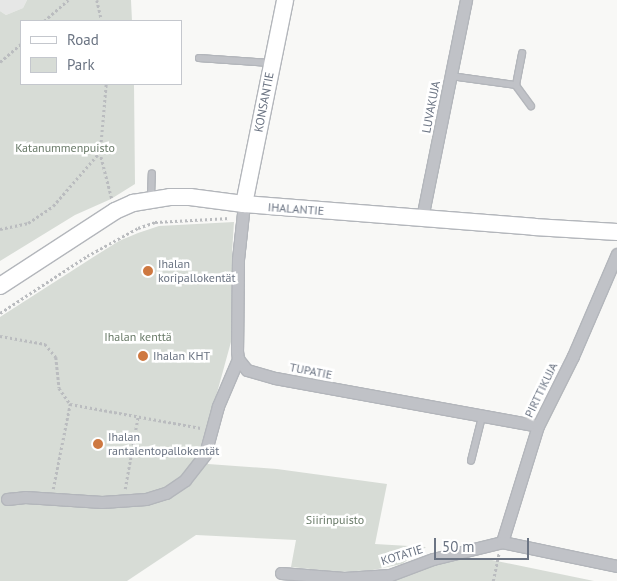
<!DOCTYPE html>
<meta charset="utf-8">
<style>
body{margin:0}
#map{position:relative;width:617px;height:581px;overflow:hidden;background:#f8f8f6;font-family:"PT Sans",sans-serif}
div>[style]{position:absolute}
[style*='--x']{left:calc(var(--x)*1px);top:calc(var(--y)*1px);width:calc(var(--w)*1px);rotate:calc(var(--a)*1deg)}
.built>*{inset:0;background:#e6e7e6}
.green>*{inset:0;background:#d7dcd6}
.path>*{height:2.5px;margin-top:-1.25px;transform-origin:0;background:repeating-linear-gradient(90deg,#babcbf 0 2.5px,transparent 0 5px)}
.roads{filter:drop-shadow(1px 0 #b3b6bb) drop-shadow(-1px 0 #b3b6bb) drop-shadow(0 1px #b3b6bb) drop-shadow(0 -1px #b3b6bb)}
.lane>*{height:5.5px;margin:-2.75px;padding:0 2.75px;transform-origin:2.75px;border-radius:2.75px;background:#c0c2c7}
.street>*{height:11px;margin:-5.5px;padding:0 5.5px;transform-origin:5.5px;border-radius:5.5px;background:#c0c2c7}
.secondary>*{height:16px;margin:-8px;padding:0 8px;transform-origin:8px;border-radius:8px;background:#fff}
.dots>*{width:14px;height:14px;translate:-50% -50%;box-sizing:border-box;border:2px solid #fff;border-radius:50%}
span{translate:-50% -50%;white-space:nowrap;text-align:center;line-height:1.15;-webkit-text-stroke:5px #fff;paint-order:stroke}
.street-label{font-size:12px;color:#6b7483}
.park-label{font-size:12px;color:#6a7b69}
.poi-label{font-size:12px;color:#6b7483}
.left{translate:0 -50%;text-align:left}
.legend{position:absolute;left:20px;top:20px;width:162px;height:65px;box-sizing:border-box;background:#fff;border:1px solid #c4c7cd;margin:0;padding:6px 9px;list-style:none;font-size:15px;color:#6b7483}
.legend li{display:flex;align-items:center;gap:10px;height:25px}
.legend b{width:25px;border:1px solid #c4c7cd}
.scale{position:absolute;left:434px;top:538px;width:95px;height:22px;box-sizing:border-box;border:2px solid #6b7483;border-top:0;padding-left:6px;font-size:15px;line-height:18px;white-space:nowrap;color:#6b7483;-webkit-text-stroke:4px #fff;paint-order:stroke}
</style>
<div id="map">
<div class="built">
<div style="clip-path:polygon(0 0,27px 0,23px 8px,6px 15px,0 11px)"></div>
</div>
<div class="green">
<div style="clip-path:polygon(27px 0,131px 0,132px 21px,21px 21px,21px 84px,134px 84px,135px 184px,111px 199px,75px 215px,0 261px,0 11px,6px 15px,23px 8px)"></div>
<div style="clip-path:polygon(234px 222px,232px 253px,234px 283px,234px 331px,201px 451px,208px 464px,277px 469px,387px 484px,375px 544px,426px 547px,402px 564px,373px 570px,340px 572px,291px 567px,296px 540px,196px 535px,127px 581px,0 581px,0 317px,95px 256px,119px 241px,138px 233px,159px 226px)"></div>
<div style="clip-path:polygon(487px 559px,594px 581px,387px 581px,450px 560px)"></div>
</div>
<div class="path">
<div style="--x:97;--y:0;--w:22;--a:77"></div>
<div style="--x:44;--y:21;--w:32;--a:-41"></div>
<div style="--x:0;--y:62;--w:28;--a:-41"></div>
<div style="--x:100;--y:152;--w:49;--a:75.7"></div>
<div style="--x:0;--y:229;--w:29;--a:-12"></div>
<div style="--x:28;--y:223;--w:30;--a:-34"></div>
<div style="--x:53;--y:206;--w:72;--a:-49"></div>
<div style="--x:100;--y:152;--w:68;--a:-85"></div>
<div style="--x:0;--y:313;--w:104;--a:-33.2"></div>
<div style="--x:87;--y:256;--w:58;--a:-28.8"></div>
<div style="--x:138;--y:228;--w:18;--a:-19"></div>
<div style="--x:155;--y:222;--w:75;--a:-3.1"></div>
<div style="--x:0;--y:336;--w:46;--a:10.1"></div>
<div style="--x:45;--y:344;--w:17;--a:50"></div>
<div style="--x:56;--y:357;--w:31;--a:84"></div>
<div style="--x:59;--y:388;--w:19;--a:55"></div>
<div style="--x:53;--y:489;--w:87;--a:-78.7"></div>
<div style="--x:70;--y:404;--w:133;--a:10.4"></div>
<div style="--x:125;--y:489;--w:74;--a:-79.9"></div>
<div style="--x:493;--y:581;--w:29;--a:-78"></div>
</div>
<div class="roads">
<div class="lane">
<div style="--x:199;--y:58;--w:71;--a:4"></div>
<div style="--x:451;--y:76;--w:66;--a:7.9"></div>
<div style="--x:516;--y:85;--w:26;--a:54"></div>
<div style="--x:516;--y:85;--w:32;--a:-79"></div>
<div style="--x:151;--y:197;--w:23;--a:-88"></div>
<div style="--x:471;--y:461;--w:45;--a:-76"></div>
</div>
<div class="street">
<div style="--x:244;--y:204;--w:55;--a:96.2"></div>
<div style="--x:238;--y:259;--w:92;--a:90.6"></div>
<div style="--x:237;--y:351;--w:8;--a:83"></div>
<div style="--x:238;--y:359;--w:14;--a:51"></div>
<div style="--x:247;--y:370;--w:29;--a:16"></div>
<div style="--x:275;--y:378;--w:267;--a:10.3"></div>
<div style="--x:422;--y:218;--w:222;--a:-78.6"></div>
<div style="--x:7;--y:499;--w:18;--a:-6"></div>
<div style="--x:25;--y:497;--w:77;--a:3.7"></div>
<div style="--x:102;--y:502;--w:44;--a:-3.9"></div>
<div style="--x:146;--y:499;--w:21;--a:-17"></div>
<div style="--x:166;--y:493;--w:23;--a:-34"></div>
<div style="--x:185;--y:480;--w:33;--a:-52"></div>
<div style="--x:205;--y:454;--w:50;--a:-74.8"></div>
<div style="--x:218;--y:406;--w:51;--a:-66.9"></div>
<div style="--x:502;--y:542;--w:121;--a:-72.8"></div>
<div style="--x:538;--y:426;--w:78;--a:-63.4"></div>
<div style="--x:573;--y:356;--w:111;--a:-66.7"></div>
<div style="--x:281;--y:573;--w:63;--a:4.5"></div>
<div style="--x:344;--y:578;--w:46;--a:-3.7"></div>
<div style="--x:390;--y:575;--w:46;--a:-20.4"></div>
<div style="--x:433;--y:559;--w:71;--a:-13.8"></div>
<div style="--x:502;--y:542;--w:117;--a:11.8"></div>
</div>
<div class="secondary">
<div style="--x:244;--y:204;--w:208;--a:-78.6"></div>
<div style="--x:0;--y:286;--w:137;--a:-33.1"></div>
<div style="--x:115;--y:211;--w:20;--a:-24"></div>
<div style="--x:133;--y:203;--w:37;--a:-9"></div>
<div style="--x:170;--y:197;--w:20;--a:0"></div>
<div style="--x:190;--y:197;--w:54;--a:7.4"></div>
<div style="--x:244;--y:204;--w:291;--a:4.5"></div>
<div style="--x:534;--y:227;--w:83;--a:3.4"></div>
</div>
</div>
<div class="dots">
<div style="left:148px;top:271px;background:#ce7840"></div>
<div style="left:143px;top:356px;background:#ce7840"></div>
<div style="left:98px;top:444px;background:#ce7840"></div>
</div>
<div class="street-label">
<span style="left:264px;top:102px;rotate:-79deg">KONSANTIE</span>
<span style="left:431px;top:107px;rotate:-79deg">LUVAKUJA</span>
<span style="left:296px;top:209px;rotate:4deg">IHALANTIE</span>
<span style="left:311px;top:371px;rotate:11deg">TUPATIE</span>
<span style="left:541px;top:390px;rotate:-64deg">PIRTTIKUJA</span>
<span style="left:402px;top:555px;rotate:-17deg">KOTATIE</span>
</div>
<div class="park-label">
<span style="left:65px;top:148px">Katanummenpuisto</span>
<span style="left:138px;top:337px">Ihalan kenttä</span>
<span style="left:335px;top:520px">Siirinpuisto</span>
</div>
<div class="poi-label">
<span class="left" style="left:158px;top:271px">Ihalan<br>koripallokentät</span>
<span class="left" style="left:153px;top:356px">Ihalan KHT</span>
<span class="left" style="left:108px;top:444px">Ihalan<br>rantalentopallokentät</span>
</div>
<ul class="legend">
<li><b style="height:6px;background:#fff"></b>Road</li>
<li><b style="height:14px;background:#d7dcd6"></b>Park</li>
</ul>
<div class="scale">50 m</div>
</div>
